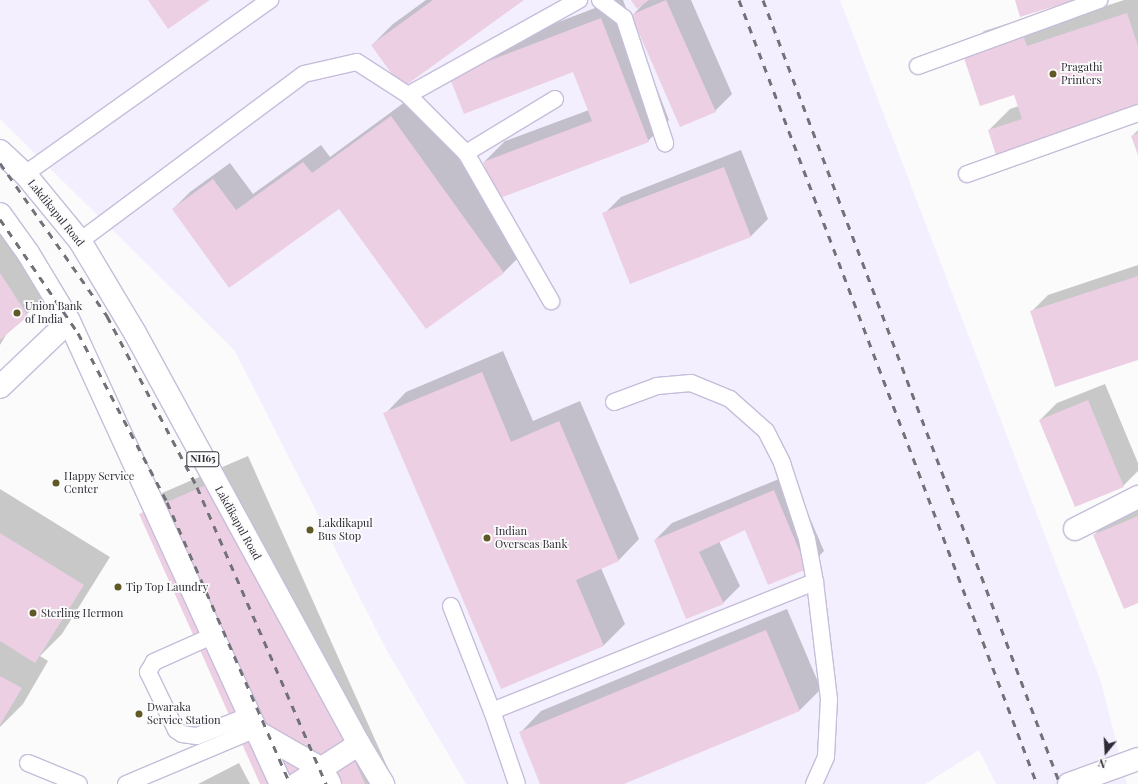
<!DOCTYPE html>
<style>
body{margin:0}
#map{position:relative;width:1138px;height:784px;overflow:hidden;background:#fbfbfb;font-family:"Playfair Display",serif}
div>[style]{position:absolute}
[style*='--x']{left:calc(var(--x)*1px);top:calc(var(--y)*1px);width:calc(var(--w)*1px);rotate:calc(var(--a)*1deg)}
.built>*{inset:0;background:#f3effe}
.shadow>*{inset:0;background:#0003}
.building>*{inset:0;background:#edcfe3}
.roads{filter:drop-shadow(1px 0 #c6bdda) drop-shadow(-1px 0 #c6bdda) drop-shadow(0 1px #c6bdda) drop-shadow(0 -1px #c6bdda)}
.lane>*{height:16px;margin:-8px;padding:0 8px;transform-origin:8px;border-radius:8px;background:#fff}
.street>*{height:22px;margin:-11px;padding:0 11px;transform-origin:11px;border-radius:11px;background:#fff}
.highway>*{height:22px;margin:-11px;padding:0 11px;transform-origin:11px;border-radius:11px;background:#fff}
.rail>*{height:3px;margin-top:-1.5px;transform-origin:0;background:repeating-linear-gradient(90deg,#737178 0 7px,transparent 0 14px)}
.dots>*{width:11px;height:11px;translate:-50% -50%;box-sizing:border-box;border:2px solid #fbfbfb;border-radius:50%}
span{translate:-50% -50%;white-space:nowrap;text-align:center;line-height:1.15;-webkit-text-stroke:3.5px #fbfbfb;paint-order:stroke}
.shield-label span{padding:1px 3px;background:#fbfbfb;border:1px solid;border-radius:3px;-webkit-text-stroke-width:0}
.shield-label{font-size:10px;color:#2f2b36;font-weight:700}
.poi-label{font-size:11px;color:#2f2b36}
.left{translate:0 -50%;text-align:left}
.street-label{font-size:11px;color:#2f2b36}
.north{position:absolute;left:1086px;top:732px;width:40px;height:40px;-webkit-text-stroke:3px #fbfbfb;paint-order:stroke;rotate:198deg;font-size:11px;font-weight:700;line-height:16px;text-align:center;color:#2f2b36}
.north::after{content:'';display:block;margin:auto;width:14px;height:18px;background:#2f2b36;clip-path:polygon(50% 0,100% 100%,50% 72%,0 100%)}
</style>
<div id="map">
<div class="built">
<div style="clip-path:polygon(0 0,840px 0,1101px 682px,1127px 784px,996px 784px,979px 750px,925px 784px,466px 784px,387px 651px,235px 351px,0 119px)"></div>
</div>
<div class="shadow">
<div style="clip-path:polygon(426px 0,522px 0,372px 45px,393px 24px)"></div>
<div style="clip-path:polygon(616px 0,623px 0,669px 120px,648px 141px,484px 162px,505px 141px,589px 110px,574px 71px,450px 76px,472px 55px)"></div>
<div style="clip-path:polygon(632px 0,691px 0,732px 94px,715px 111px,632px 16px,644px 3px)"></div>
<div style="clip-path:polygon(1124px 0,1138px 0,1138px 107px,989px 130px,1010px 109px,1019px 106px,1015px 94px,963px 52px,984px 31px,1044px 12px,1048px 25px)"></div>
<div style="clip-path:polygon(413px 96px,525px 251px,504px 272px,426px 328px,339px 207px,230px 286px,173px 209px,190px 192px,230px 163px,253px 194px,321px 145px,330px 157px)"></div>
<div style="clip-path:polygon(1138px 130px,1138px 153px,1132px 136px)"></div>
<div style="clip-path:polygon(741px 150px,768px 219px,751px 236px,630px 282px,604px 214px,621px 197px)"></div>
<div style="clip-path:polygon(0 219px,48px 294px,7px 333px,0 345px)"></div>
<div style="clip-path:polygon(1138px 265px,1138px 359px,1031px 312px,1048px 295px)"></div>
<div style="clip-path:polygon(503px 351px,533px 421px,580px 401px,639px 539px,618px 561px,601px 568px,625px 624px,604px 645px,502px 688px,385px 414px,406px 392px)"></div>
<div style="clip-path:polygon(1105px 384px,1138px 463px,1138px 471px,1123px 486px,1040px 420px,1057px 403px)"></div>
<div style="clip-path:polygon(248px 456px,395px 784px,261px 784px,141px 515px,162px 493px)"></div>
<div style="clip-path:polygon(791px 474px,824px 551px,807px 568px,745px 529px,719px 541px,740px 586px,723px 603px,655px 540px,672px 523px)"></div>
<div style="clip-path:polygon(0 489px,110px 557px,62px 634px,40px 656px,48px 661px,23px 704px,0 727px)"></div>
<div style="clip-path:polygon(1138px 507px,1138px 602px,1094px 535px,1111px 518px)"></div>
<div style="clip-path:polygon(787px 609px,821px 689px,800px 710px,622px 784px,542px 784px,520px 733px,541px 711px)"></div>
<div style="clip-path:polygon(239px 763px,250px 784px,198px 784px)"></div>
</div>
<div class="building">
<div style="clip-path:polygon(148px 0,210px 0,168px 29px)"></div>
<div style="clip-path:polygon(433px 0,524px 0,402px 88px,371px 45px)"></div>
<div style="clip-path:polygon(631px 0,649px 0,637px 9px)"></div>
<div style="clip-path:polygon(666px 0,716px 112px,680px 127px,631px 15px)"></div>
<div style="clip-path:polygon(1015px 0,1075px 0,1020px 17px)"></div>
<div style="clip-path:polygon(1127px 13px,1138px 46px,1138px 108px,996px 155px,988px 130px,1022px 119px,1014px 95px,980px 106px,962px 52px,1022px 32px,1027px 46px)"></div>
<div style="clip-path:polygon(601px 18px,649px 142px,497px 199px,483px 162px,592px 121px,573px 72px,464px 114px,449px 76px)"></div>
<div style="clip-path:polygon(391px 116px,504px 273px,426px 329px,339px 209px,229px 288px,172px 209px,213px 179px,236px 210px,303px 162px,312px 173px)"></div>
<div style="clip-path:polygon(1138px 133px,1138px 155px,1131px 136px)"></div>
<div style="clip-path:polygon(724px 167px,751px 237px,630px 284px,602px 213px)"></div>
<div style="clip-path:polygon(0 273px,28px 316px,0 340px)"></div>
<div style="clip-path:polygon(1138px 276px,1138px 360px,1055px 387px,1030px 311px)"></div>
<div style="clip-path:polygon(482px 372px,511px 442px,559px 421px,619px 561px,576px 580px,604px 646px,501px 689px,383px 413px)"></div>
<div style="clip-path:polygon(1088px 400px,1124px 487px,1075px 507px,1039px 420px)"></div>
<div style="clip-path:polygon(227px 476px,365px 784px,260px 784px,139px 514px)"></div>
<div style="clip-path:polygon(774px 490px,807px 569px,768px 585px,745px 530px,699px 552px,724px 604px,686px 619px,654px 540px)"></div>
<div style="clip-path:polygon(1138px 516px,1138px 603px,1124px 609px,1093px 535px)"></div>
<div style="clip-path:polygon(0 533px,84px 585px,35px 663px,0 641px)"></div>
<div style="clip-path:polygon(766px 630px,800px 711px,624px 784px,540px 784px,519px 732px)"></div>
<div style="clip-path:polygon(0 676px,22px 688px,0 725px)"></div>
</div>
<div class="roads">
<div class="lane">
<div style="--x:600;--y:0;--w:30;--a:37"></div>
<div style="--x:624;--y:18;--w:132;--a:71.8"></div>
<div style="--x:918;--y:66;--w:193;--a:-20"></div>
<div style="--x:408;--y:95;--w:196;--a:-29.1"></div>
<div style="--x:466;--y:153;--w:104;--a:-31.2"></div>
<div style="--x:25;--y:174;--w:301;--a:-35.4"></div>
<div style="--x:967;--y:174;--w:182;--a:-19.6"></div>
<div style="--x:80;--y:241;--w:279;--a:-36.7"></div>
<div style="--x:304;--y:74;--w:54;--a:-12.8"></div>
<div style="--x:357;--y:62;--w:61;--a:32.9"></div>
<div style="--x:408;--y:95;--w:82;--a:45"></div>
<div style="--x:466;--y:153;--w:171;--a:60.1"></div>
<div style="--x:614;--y:402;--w:46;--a:-20.4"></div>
<div style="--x:657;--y:386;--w:34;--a:-5"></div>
<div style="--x:691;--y:383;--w:42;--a:22.3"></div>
<div style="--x:730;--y:399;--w:48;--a:41.6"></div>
<div style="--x:766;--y:431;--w:36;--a:63"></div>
<div style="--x:782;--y:463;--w:80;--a:71.8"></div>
<div style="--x:807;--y:539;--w:44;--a:79.5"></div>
<div style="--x:815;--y:582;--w:118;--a:83.2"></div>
<div style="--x:829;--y:699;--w:58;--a:93"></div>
<div style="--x:826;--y:757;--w:30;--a:114"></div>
<div style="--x:451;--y:606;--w:113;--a:68.7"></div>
<div style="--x:492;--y:711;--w:77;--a:71.1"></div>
<div style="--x:212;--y:636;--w:64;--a:155.9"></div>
<div style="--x:154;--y:662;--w:12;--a:121"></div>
<div style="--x:148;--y:672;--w:64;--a:64.2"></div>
<div style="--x:176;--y:730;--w:7;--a:34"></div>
<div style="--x:182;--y:734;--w:15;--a:8"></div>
<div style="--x:197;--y:736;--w:55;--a:-21.4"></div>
<div style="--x:492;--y:711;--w:348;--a:-21.8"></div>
<div style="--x:28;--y:763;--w:55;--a:22.4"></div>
<div style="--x:126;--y:784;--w:139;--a:-22.9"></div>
</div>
<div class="street">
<div style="--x:0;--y:387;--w:95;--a:-43.7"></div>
<div style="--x:1075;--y:529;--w:71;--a:-26.9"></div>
</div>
<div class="highway">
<div style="--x:0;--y:151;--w:34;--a:43"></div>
<div style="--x:25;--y:174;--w:87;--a:50.6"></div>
<div style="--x:80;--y:241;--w:107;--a:59.1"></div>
<div style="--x:135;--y:333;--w:468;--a:61.4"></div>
<div style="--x:359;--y:744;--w:47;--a:59"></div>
<div style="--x:0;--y:214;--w:48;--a:54.3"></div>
<div style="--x:28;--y:253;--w:79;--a:58.9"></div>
<div style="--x:69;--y:321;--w:509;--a:65.4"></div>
<div style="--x:254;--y:730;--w:78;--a:29.8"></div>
<div style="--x:322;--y:769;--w:17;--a:62"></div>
<div style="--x:297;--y:784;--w:74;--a:-32.8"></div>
<div style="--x:1069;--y:784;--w:73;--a:-19.9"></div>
</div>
</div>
<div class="rail">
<div style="--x:739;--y:0;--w:839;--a:69.19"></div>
<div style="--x:763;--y:0;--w:838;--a:69.25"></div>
<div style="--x:0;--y:163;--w:187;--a:55"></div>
<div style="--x:107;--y:316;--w:193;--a:62.2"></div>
<div style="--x:197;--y:487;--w:324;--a:66.5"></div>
<div style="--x:0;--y:219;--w:138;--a:55.6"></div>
<div style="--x:78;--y:333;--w:191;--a:62.2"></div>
<div style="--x:167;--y:502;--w:308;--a:66.4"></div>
</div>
<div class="dots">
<div style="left:1053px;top:74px;background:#605926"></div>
<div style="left:17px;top:313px;background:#605926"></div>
<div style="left:56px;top:483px;background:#605926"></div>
<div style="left:310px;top:530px;background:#605926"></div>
<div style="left:487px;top:538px;background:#605926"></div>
<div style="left:118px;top:587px;background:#605926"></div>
<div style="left:33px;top:613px;background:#605926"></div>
<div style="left:139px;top:714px;background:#605926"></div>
</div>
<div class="shield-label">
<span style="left:203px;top:459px">NH65</span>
</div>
<div class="poi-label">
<span class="left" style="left:1061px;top:74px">Pragathi<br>Printers</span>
<span class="left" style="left:25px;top:313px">Union Bank<br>of India</span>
<span class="left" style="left:64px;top:483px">Happy Service<br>Center</span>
<span class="left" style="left:318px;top:530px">Lakdikapul<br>Bus Stop</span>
<span class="left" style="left:495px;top:538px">Indian<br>Overseas Bank</span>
<span class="left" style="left:126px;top:587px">Tip Top Laundry</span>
<span class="left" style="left:41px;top:613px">Sterling Hermon</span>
<span class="left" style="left:147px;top:714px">Dwaraka<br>Service Station</span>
</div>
<div class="street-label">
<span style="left:56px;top:213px;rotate:51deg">Lakdikapul Road</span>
<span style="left:238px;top:523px;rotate:61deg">Lakdikapul Road</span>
</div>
<div class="north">N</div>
</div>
